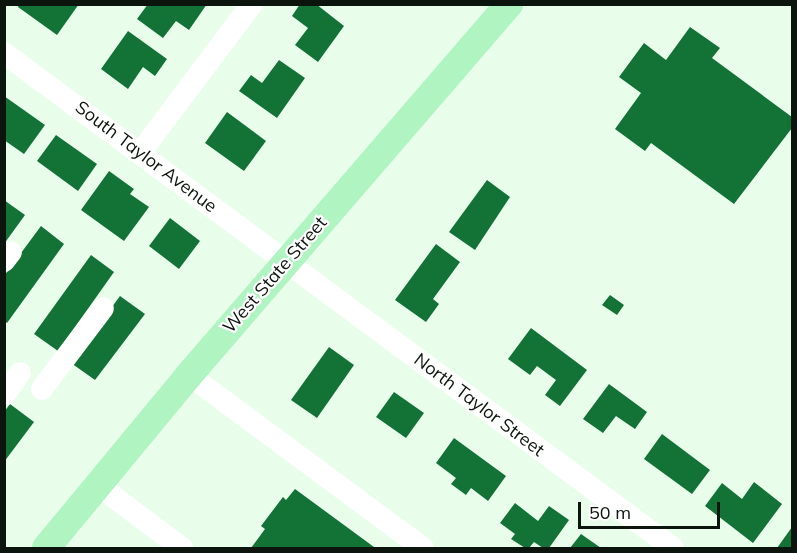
<!DOCTYPE html>
<style>
body{margin:0}
#map{position:relative;width:797px;height:553px;overflow:hidden;background:#e8feeb;font-family:Mulish,sans-serif}
div>[style]{position:absolute}
[style*='--x']{left:calc(var(--x)*1px);top:calc(var(--y)*1px);width:calc(var(--w)*1px);rotate:calc(var(--a)*1deg)}
.building>*{inset:0;background:#137337}
.minor>*{height:22px;margin:-11px;padding:0 11px;transform-origin:11px;border-radius:11px;background:#fff}
.major>*{height:28px;margin:-14px;padding:0 14px;transform-origin:14px;border-radius:14px;background:#aff4c1}
span{translate:-50% -50%;white-space:nowrap;text-align:center;line-height:1.15;-webkit-text-stroke:4.5px #fff;paint-order:stroke}
.street-label{font-size:18px;color:#0c140e}
.frame{position:absolute;inset:0;border:6px solid #0c140e;pointer-events:none}
.scale{position:absolute;left:578px;top:502px;width:142px;height:27px;box-sizing:border-box;border:3px solid #0c140e;border-top:0;padding-left:8px;font-size:18px;line-height:21px;white-space:nowrap;color:#0c140e;-webkit-text-stroke:4px #fff;paint-order:stroke}
</style>
<div id="map">
<div class="building">
<div style="clip-path:polygon(19px 4px,79px 4px,57px 35px,18px 7px)"></div>
<div style="clip-path:polygon(148px 4px,207px 4px,189px 30px,176px 21px,163px 38px,137px 19px)"></div>
<div style="clip-path:polygon(300px 4px,316px 4px,344px 26px,318px 62px,295px 45px,308px 28px,292px 16px)"></div>
<div style="clip-path:polygon(690px 27px,720px 48px,712px 58px,792px 117px,792px 128px,734px 204px,651px 143px,645px 151px,615px 129px,641px 93px,619px 77px,644px 43px,666px 60px)"></div>
<div style="clip-path:polygon(128px 31px,167px 59px,155px 76px,143px 67px,128px 89px,101px 69px)"></div>
<div style="clip-path:polygon(279px 60px,305px 78px,277px 118px,239px 91px,251px 75px,262px 83px)"></div>
<div style="clip-path:polygon(4px 96px,45px 125px,24px 154px,4px 140px)"></div>
<div style="clip-path:polygon(227px 112px,266px 141px,244px 171px,205px 143px)"></div>
<div style="clip-path:polygon(56px 135px,97px 164px,78px 191px,37px 161px)"></div>
<div style="clip-path:polygon(109px 171px,134px 189px,130px 194px,149px 207px,124px 241px,81px 210px)"></div>
<div style="clip-path:polygon(487px 180px,510px 197px,475px 250px,449px 232px)"></div>
<div style="clip-path:polygon(4px 200px,25px 215px,4px 244px)"></div>
<div style="clip-path:polygon(170px 218px,200px 241px,179px 269px,149px 246px)"></div>
<div style="clip-path:polygon(41px 226px,64px 244px,7px 323px,4px 321px,4px 276px)"></div>
<div style="clip-path:polygon(436px 244px,460px 262px,433px 299px,439px 304px,426px 322px,395px 300px)"></div>
<div style="clip-path:polygon(91px 255px,114px 272px,58px 351px,34px 334px)"></div>
<div style="clip-path:polygon(610px 295px,624px 305px,617px 315px,602px 305px)"></div>
<div style="clip-path:polygon(120px 296px,145px 314px,95px 380px,71px 363px)"></div>
<div style="clip-path:polygon(531px 328px,587px 370px,560px 406px,545px 395px,556px 380px,537px 366px,530px 375px,508px 359px)"></div>
<div style="clip-path:polygon(329px 347px,354px 365px,317px 418px,291px 400px)"></div>
<div style="clip-path:polygon(609px 384px,647px 412px,635px 429px,616px 416px,603px 433px,583px 419px)"></div>
<div style="clip-path:polygon(394px 392px,424px 413px,406px 438px,376px 417px)"></div>
<div style="clip-path:polygon(10px 404px,34px 422px,4px 462px,4px 412px)"></div>
<div style="clip-path:polygon(662px 434px,710px 470px,692px 494px,644px 459px)"></div>
<div style="clip-path:polygon(454px 438px,506px 476px,488px 501px,471px 488px,466px 495px,451px 484px,456px 478px,436px 463px)"></div>
<div style="clip-path:polygon(754px 482px,782px 504px,753px 543px,705px 506px,722px 483px,742px 499px)"></div>
<div style="clip-path:polygon(295px 489px,374px 547px,373px 548px,251px 548px,265px 529px,261px 526px,283px 497px,286px 500px)"></div>
<div style="clip-path:polygon(515px 503px,538px 521px,549px 506px,569px 520px,549px 548px,543px 548px,534px 542px,529px 548px,525px 548px,511px 539px,515px 534px,500px 523px)"></div>
<div style="clip-path:polygon(792px 527px,792px 548px,777px 548px)"></div>
<div style="clip-path:polygon(581px 534px,601px 548px,570px 548px)"></div>
</div>
<div class="minor">
<div style="--x:4;--y:53;--w:832;--a:36.5"></div>
<div style="--x:140;--y:153;--w:186;--a:-53.1"></div>
<div style="--x:4;--y:261;--w:11;--a:-52"></div>
<div style="--x:189;--y:375;--w:291;--a:36.5"></div>
<div style="--x:42;--y:389;--w:101;--a:-53"></div>
<div style="--x:4;--y:395;--w:27;--a:-54"></div>
<div style="--x:99;--y:486;--w:104;--a:36.8"></div>
</div>
<div class="major">
<div style="--x:46;--y:548;--w:224;--a:-50.4"></div>
<div style="--x:189;--y:375;--w:490;--a:-49.2"></div>
</div>
<div class="street-label">
<span style="left:146px;top:157px;rotate:37deg">South Taylor Avenue</span>
<span style="left:275px;top:275px;rotate:-49deg">West State Street</span>
<span style="left:479px;top:405px;rotate:37deg">North Taylor Street</span>
</div>
<div class="frame"></div>
<div class="scale">50 m</div>
</div>
